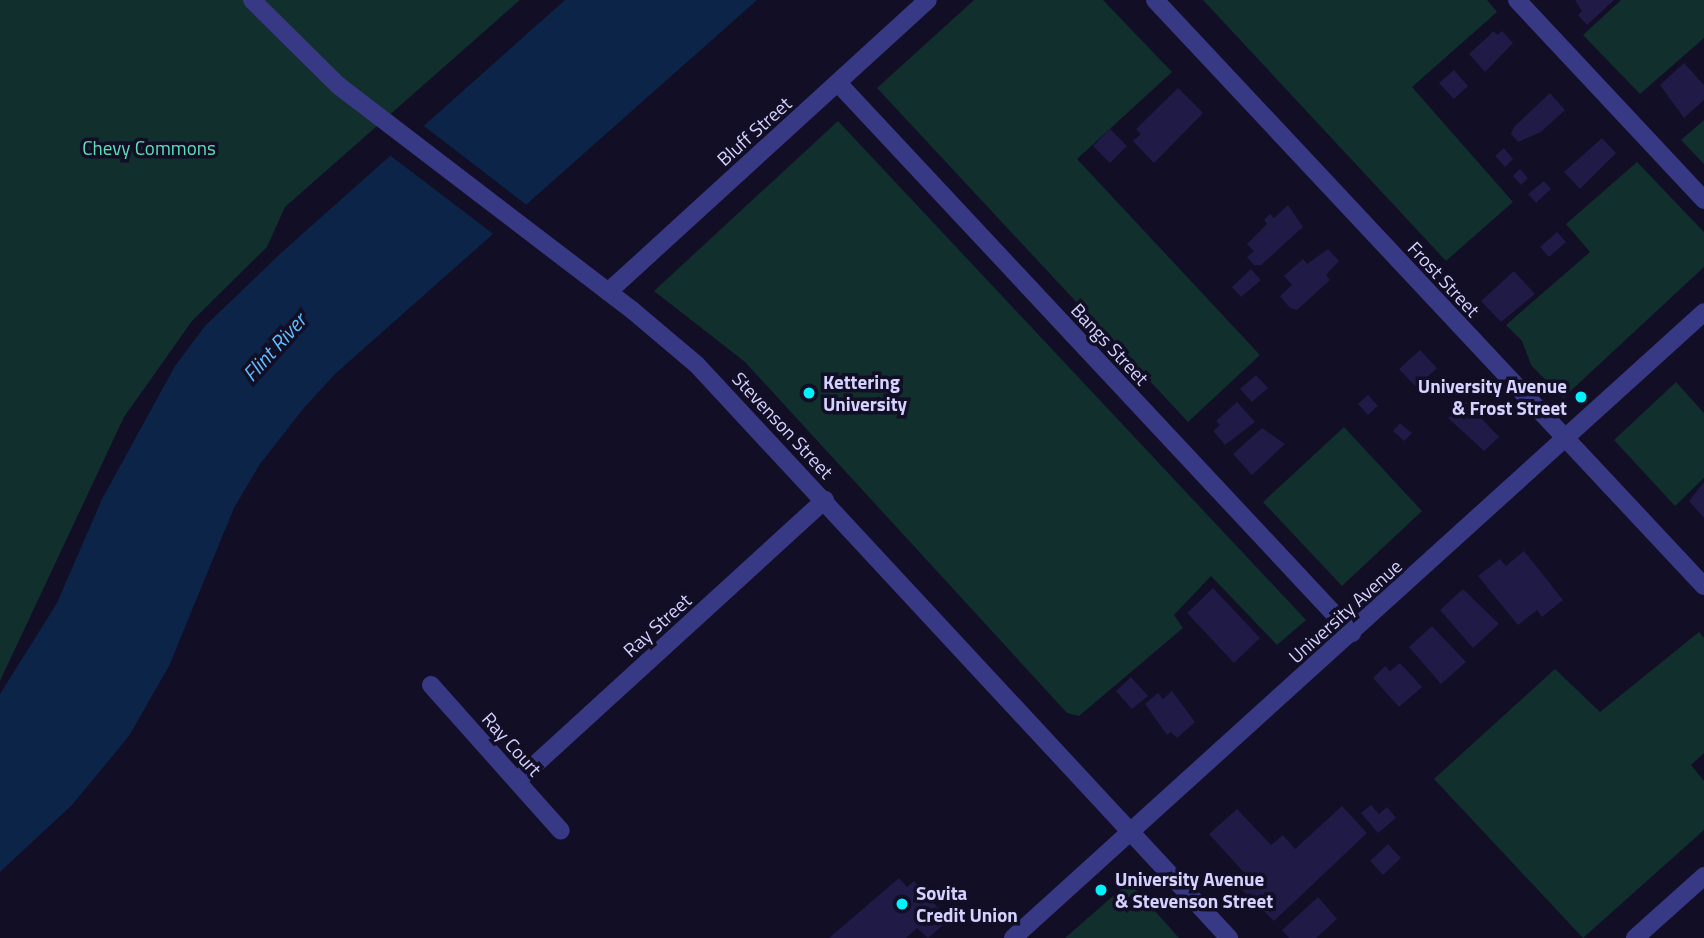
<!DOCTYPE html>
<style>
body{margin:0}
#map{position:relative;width:1704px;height:938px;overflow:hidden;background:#110e25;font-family:"Titillium Web",sans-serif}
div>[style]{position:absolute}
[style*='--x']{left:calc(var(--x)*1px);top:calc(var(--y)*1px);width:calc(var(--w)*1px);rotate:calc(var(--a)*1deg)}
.green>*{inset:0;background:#112f2d}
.water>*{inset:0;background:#0b2448}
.pier>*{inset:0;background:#110e25}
.building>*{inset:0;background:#201a47}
.minor>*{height:18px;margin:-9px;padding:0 9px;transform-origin:9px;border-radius:9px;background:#383985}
.tertiary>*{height:18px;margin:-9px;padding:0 9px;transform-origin:9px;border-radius:9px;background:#383985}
.dots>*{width:19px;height:19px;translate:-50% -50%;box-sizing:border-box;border:4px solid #110e25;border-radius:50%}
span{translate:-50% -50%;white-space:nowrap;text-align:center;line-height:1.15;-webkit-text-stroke:7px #110e25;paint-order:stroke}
.street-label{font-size:19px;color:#d5d2ff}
.park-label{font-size:19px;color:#5be2b9}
.poi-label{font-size:19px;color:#d5d2ff;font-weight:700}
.left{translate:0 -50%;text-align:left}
.right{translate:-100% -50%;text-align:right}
.water-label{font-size:21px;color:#60beff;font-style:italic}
</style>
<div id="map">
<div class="green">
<div style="clip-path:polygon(0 0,520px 0,285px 207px,267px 247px,192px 321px,124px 417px,0 681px)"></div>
<div style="clip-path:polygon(974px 0,1103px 0,1172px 72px,1077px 159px,1260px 355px,1188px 422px,877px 88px)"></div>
<div style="clip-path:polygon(1203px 0,1487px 0,1497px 12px,1412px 87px,1513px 202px,1446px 261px)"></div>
<div style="clip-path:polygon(1621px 0,1704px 0,1704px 38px,1640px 94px,1583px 35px)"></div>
<div style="clip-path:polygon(1704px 120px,1704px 164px,1681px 140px)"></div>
<div style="clip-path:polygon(838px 121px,1306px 620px,1277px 645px,1211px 576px,1174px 615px,1183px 628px,1079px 716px,1067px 713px,745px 362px,654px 291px)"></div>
<div style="clip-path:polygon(1637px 162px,1704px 232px,1704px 267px,1563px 398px,1531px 365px,1522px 341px,1506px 325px,1590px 252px,1566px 224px)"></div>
<div style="clip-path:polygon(1676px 382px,1704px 413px,1704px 478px,1675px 506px,1614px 440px)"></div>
<div style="clip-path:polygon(1344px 427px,1422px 511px,1342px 586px,1263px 502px)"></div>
<div style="clip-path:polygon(1699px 632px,1704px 638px,1704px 753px,1691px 765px,1704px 781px,1704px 830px,1583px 938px,1434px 779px,1555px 669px,1600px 712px)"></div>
<div style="clip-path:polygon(1129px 882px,1179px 938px,1065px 938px)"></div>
</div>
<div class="water">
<div style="clip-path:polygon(565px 0,757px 0,335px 374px,303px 409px,260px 464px,234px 508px,169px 666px,129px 736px,72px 805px,0 872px,0 694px,57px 603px,102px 499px,175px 366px,205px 326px,281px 253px)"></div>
</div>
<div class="pier">
<div style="clip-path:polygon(420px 123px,529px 207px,496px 236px,387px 153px)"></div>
</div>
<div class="building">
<div style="clip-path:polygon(1575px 0,1614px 0,1587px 25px,1578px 15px,1582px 11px)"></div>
<div style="clip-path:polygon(1494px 31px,1497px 35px,1502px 31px,1513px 43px,1485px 72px,1469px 54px)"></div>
<div style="clip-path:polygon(1684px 63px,1704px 85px,1704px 100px,1684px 118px,1660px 85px)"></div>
<div style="clip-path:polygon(1454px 70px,1468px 86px,1454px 99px,1439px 83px)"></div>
<div style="clip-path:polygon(1178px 88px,1203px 113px,1154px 163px,1133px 141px,1141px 134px,1136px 129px)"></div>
<div style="clip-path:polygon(1550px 93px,1565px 110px,1541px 132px,1518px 142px,1511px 134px,1514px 127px)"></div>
<div style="clip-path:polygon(1110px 129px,1127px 146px,1110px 163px,1093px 146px)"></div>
<div style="clip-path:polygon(1602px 138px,1616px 153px,1580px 189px,1564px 172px)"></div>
<div style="clip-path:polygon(1504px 148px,1513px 159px,1505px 167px,1495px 156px)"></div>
<div style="clip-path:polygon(1520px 169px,1528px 178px,1521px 185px,1513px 176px)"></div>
<div style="clip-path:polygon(1544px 181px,1551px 189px,1536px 203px,1528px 194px)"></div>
<div style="clip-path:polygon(1288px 205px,1303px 227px,1261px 265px,1254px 265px,1247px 257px,1254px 251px,1247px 244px,1267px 224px,1264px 220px,1270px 214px,1274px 218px)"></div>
<div style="clip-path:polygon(1557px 232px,1566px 242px,1549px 257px,1540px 247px)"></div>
<div style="clip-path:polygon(1328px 249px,1339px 261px,1326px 275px,1330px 280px,1297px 310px,1290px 308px,1280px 296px,1292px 285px,1284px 276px,1303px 259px,1307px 264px)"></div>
<div style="clip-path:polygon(1251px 269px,1261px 280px,1241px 297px,1232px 287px)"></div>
<div style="clip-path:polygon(1514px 271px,1535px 294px,1501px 322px,1481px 301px)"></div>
<div style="clip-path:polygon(1420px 350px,1437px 368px,1416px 387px,1399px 369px)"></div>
<div style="clip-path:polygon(1256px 375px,1268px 388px,1252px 402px,1240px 389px)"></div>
<div style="clip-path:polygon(1368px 395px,1378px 406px,1368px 415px,1358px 404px)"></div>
<div style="clip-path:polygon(1237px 402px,1255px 422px,1225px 445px,1213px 431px,1220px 425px,1216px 421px)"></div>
<div style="clip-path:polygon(1466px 402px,1499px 437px,1484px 451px,1448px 418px)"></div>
<div style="clip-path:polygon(1400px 423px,1412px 433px,1404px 441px,1393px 431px)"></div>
<div style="clip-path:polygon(1262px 428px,1285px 444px,1252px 475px,1233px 454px)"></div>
<div style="clip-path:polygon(1704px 482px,1704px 518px,1689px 501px)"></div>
<div style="clip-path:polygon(1524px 551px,1563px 600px,1542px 617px,1537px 610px,1518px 625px,1478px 576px,1500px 559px,1506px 566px)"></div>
<div style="clip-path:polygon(1213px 588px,1260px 638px,1234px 663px,1187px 613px)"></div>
<div style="clip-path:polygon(1463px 589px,1499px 624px,1473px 648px,1440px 610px)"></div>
<div style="clip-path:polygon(1432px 626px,1466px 662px,1441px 684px,1409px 647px)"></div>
<div style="clip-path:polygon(1400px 663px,1422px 687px,1399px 707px,1373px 678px,1385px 666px,1390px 671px)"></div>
<div style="clip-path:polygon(1131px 677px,1148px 696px,1132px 709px,1116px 691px)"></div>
<div style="clip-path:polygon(1172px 691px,1195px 722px,1177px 738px,1171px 732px,1167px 735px,1145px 704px,1158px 693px,1163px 699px)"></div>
<div style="clip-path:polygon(1371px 805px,1379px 814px,1387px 807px,1396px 818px,1378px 833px,1361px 813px)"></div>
<div style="clip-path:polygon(1342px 806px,1367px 833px,1274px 921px,1238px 886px,1248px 877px,1209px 834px,1237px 809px,1271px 845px,1283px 835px,1295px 849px)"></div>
<div style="clip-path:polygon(1388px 844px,1401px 858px,1383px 875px,1370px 861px)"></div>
<div style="clip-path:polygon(899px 878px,907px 887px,914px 881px,949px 920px,928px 938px,917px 928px,906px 938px,829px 938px)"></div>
<div style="clip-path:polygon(1318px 897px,1337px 919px,1316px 938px,1289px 938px,1282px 930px)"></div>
</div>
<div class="minor">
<div style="--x:1155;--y:0;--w:803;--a:46.87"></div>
<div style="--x:1517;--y:0;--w:274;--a:46.9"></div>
<div style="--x:838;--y:83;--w:753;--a:46.94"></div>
<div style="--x:608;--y:292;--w:433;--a:-42.4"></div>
<div style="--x:431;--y:685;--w:195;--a:48.3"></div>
<div style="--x:517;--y:781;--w:417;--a:-42.4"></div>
<div style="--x:1635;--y:938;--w:93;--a:-41.9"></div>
</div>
<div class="tertiary">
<div style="--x:252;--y:0;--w:122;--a:44.7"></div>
<div style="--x:339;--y:86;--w:369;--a:37.4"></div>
<div style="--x:632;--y:310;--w:85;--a:40.2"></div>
<div style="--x:697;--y:365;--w:782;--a:47.12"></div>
<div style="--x:1013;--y:938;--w:932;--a:-42.17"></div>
</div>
<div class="dots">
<div style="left:809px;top:393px;background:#00f2fd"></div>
<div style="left:1581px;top:397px;background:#00f2fd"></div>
<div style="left:1101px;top:890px;background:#00f2fd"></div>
<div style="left:902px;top:904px;background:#00f2fd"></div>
</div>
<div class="street-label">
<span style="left:754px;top:131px;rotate:-42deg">Bluff Street</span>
<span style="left:1444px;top:279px;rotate:47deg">Frost Street</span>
<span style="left:1110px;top:344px;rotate:47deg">Bangs Street</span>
<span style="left:783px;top:425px;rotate:47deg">Stevenson Street</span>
<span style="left:1345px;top:611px;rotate:-42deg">University Avenue</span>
<span style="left:657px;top:625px;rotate:-42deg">Ray Street</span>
<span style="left:512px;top:744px;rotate:48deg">Ray Court</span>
</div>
<div class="park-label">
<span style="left:149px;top:148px">Chevy Commons</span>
</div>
<div class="poi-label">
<span class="left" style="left:823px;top:393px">Kettering<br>University</span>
<span class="right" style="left:1567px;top:397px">University Avenue<br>&amp; Frost Street</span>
<span class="left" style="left:1115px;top:890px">University Avenue<br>&amp; Stevenson Street</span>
<span class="left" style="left:916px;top:904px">Sovita<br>Credit Union</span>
</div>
<div class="water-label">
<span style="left:274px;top:347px;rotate:-48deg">Flint River</span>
</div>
</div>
